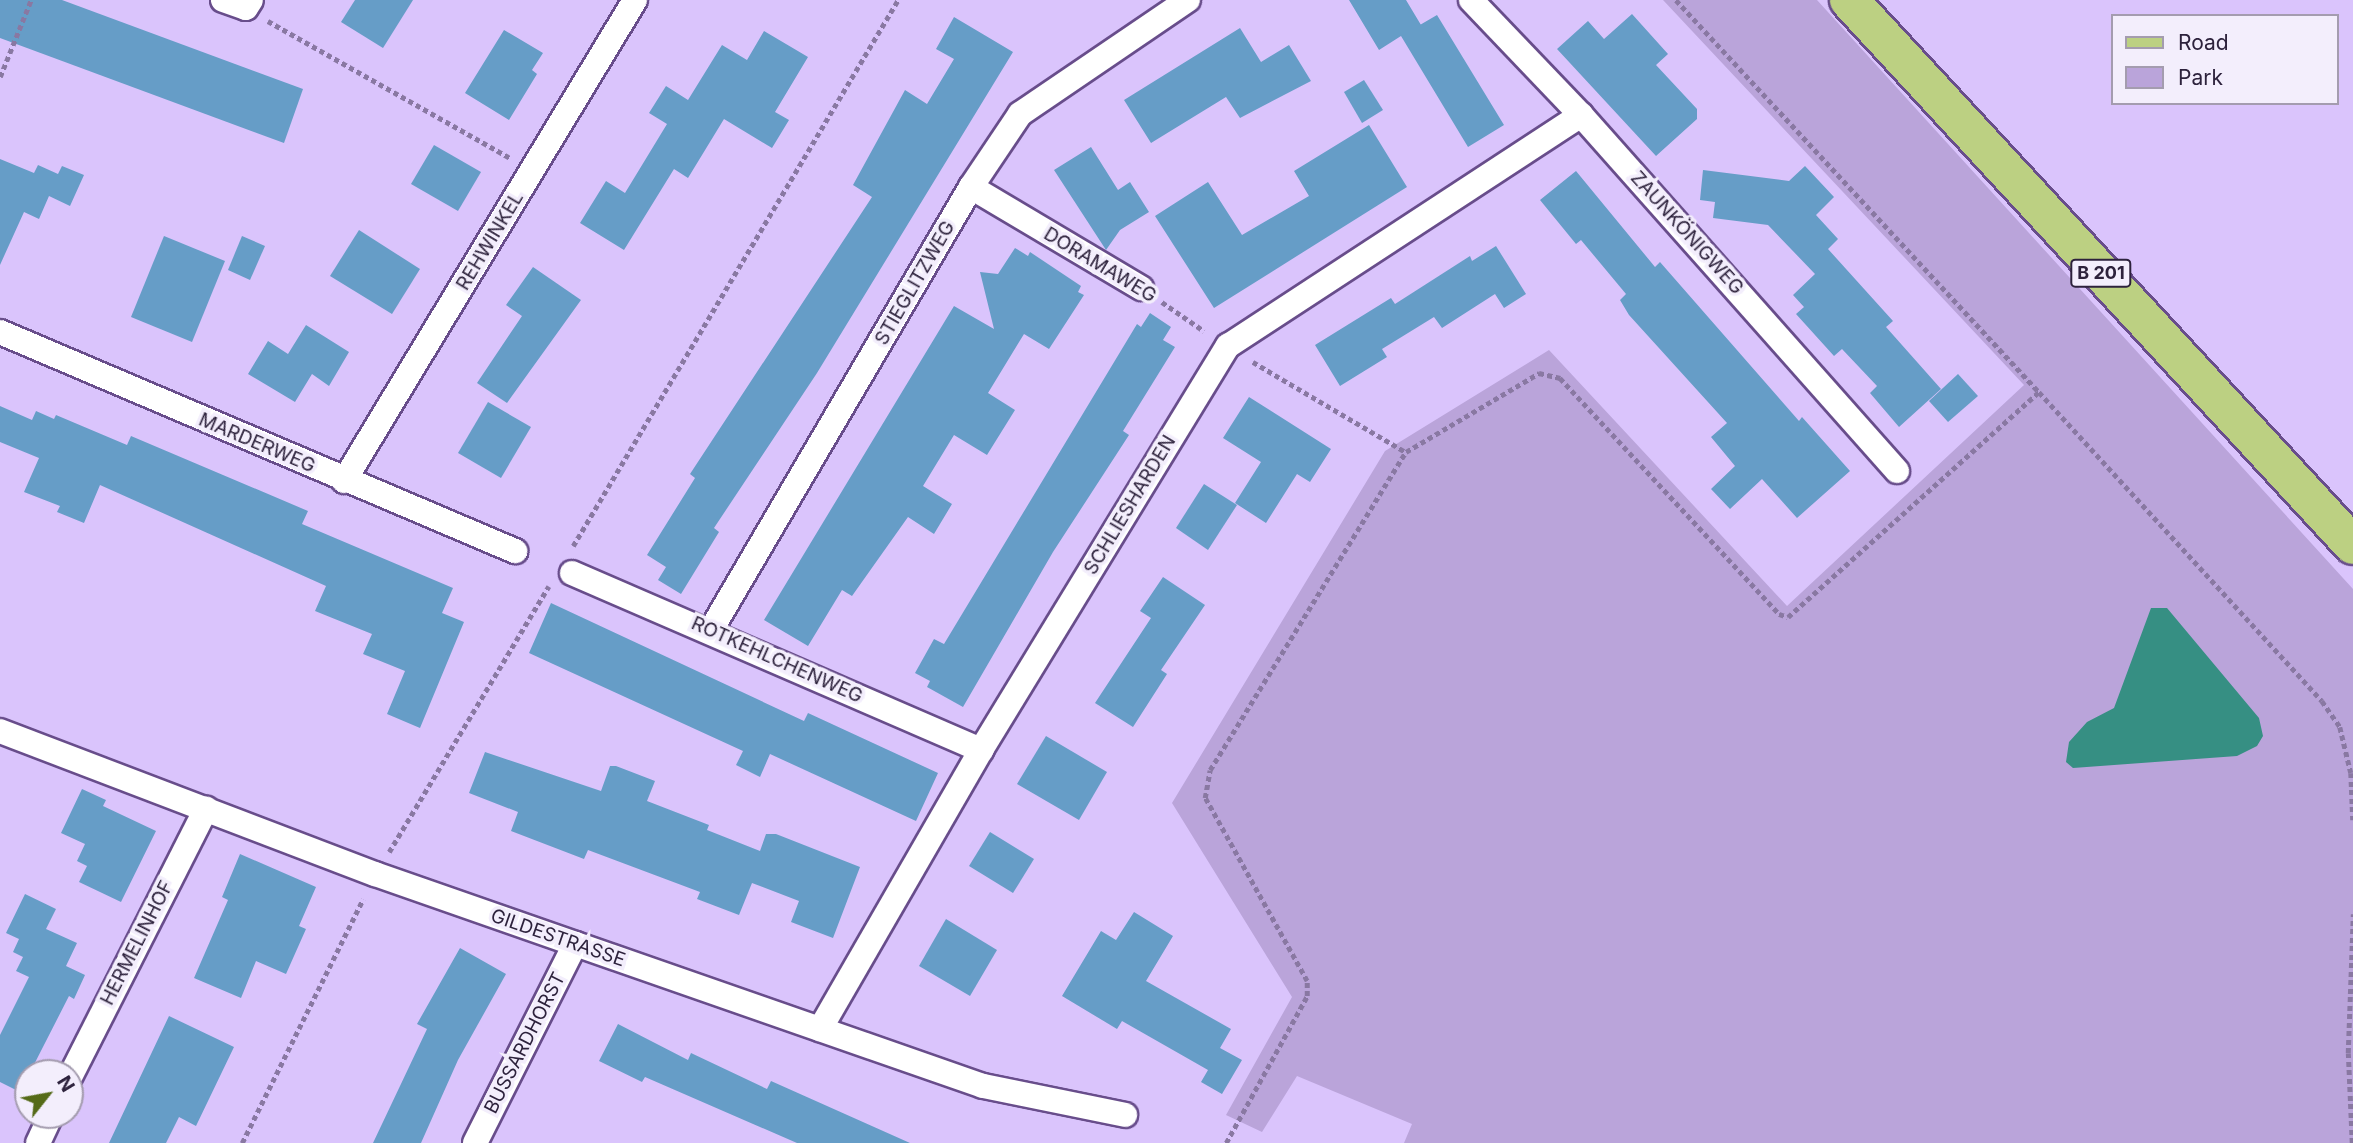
<!DOCTYPE html>
<meta charset="utf-8">
<style>
body{margin:0}
#map{position:relative;width:2353px;height:1143px;overflow:hidden;background:#dac4fc;font-family:Inter,sans-serif}
div>[style]{position:absolute}
[style*='--x']{left:calc(var(--x)*1px);top:calc(var(--y)*1px);width:calc(var(--w)*1px);rotate:calc(var(--a)*1deg)}
.green>*{inset:0;background:#baa4da}
.water>*{inset:0;background:#368f83}
.building>*{inset:0;background:#669dc7}
.path>*{height:4.5px;margin-top:-2.25px;transform-origin:0;background:repeating-linear-gradient(90deg,#8978a2 0 5px,transparent 0 8.5px)}
.roads{filter:drop-shadow(2px 0 #684d8b) drop-shadow(-2px 0 #684d8b) drop-shadow(0 2px #684d8b) drop-shadow(0 -2px #684d8b)}
.street>*{height:24px;margin:-12px;padding:0 12px;transform-origin:12px;border-radius:12px;background:#fff}
.primary>*{height:38px;margin:-19px;padding:0 19px;transform-origin:19px;border-radius:19px;background:#bcd082}
span{translate:-50% -50%;white-space:nowrap;text-align:center;line-height:1.15;-webkit-text-stroke:7px #f3eefc;paint-order:stroke}
.shield-label span{padding:2px 5px;background:#f3eefc;border:2px solid;border-radius:5px;-webkit-text-stroke-width:0}
.shield-label{font-size:18px;color:#2d223c;font-weight:700}
.street-label{font-size:19px;color:#2d223c}
.legend{position:absolute;left:2111px;top:14px;width:228px;height:91px;box-sizing:border-box;background:#f3eefc;border:2px solid #a49caf;margin:0;padding:9px 12px;list-style:none;font-size:21px;color:#2d223c}
.legend li{display:flex;align-items:center;gap:14px;height:35px}
.legend b{width:35px;border:2px solid #a49caf}
.north{position:absolute;left:14px;top:1059px;width:70px;height:70px;box-sizing:border-box;background:#f3eefc;border:2px solid #a49caf;border-radius:50%;rotate:59deg;font-size:19px;font-weight:700;line-height:28px;text-align:center;color:#2d223c}
.north::after{content:'';display:block;margin:auto;width:24px;height:32px;background:#556a18;clip-path:polygon(50% 0,100% 100%,50% 72%,0 100%)}
</style>
<div id="map">
<div class="green">
<div style="clip-path:polygon(1663px 0,1817px 0,2353px 589px,2353px 1143px,1404px 1143px,1412px 1124px,1297px 1076px,1262px 1132px,1226px 1115px,1292px 997px,1172px 803px,1385px 451px,1549px 350px,1787px 606px,2024px 385px)"></div>
</div>
<div class="water">
<div style="clip-path:polygon(2151px 608px,2167px 608px,2259px 718px,2263px 736px,2257px 746px,2237px 756px,2073px 768px,2066px 762px,2069px 742px,2087px 722px,2114px 708px)"></div>
</div>
<div class="building">
<div style="clip-path:polygon(0 0,62px 0,303px 89px,284px 143px,0 38px)"></div>
<div style="clip-path:polygon(355px 0,413px 0,383px 48px,341px 22px)"></div>
<div style="clip-path:polygon(1349px 0,1406px 0,1421px 25px,1413px 29px,1437px 15px,1504px 125px,1468px 147px,1401px 36px,1379px 50px)"></div>
<div style="clip-path:polygon(1632px 14px,1668px 54px,1656px 65px,1697px 109px,1697px 119px,1656px 156px,1557px 49px,1588px 21px,1604px 39px)"></div>
<div style="clip-path:polygon(954px 17px,1013px 52px,817px 373px,714px 528px,719px 532px,681px 594px,658px 580px,666px 567px,647px 555px,695px 478px,690px 474px,872px 197px,853px 185px,905px 90px,927px 104px,954px 59px,936px 49px)"></div>
<div style="clip-path:polygon(1240px 28px,1261px 62px,1289px 45px,1311px 81px,1240px 118px,1226px 97px,1151px 143px,1124px 100px)"></div>
<div style="clip-path:polygon(504px 30px,543px 53px,532px 70px,537px 74px,509px 120px,465px 93px)"></div>
<div style="clip-path:polygon(764px 31px,808px 57px,775px 112px,789px 120px,772px 148px,724px 119px,688px 178px,674px 169px,624px 250px,580px 223px,606px 181px,625px 193px,667px 124px,649px 113px,666px 86px,688px 100px,722px 45px,747px 60px)"></div>
<div style="clip-path:polygon(1364px 80px,1383px 110px,1362px 123px,1344px 92px)"></div>
<div style="clip-path:polygon(1369px 125px,1407px 187px,1214px 308px,1155px 216px,1208px 182px,1242px 235px,1309px 196px,1294px 171px)"></div>
<div style="clip-path:polygon(434px 145px,481px 172px,458px 211px,411px 184px)"></div>
<div style="clip-path:polygon(1091px 147px,1118px 190px,1130px 182px,1149px 212px,1120px 230px,1106px 250px,1054px 170px)"></div>
<div style="clip-path:polygon(0 159px,34px 173px,38px 165px,58px 174px,62px 166px,84px 175px,70px 206px,49px 196px,39px 219px,24px 212px,0 265px)"></div>
<div style="clip-path:polygon(1805px 166px,1834px 197px,1816px 215px,1838px 239px,1828px 249px,1893px 321px,1886px 327px,1941px 389px,1899px 427px,1870px 393px,1877px 386px,1842px 349px,1834px 356px,1796px 314px,1804px 307px,1793px 295px,1815px 274px,1768px 225px,1713px 218px,1715px 202px,1700px 200px,1703px 170px,1789px 181px)"></div>
<div style="clip-path:polygon(1576px 171px,1655px 267px,1660px 262px,1799px 421px,1802px 417px,1850px 471px,1797px 518px,1762px 479px,1730px 509px,1711px 489px,1735px 466px,1711px 437px,1727px 423px,1629px 315px,1620px 300px,1626px 294px,1581px 240px,1576px 244px,1540px 200px)"></div>
<div style="clip-path:polygon(359px 230px,420px 269px,392px 314px,330px 276px)"></div>
<div style="clip-path:polygon(164px 236px,225px 261px,192px 342px,131px 317px)"></div>
<div style="clip-path:polygon(242px 236px,265px 246px,250px 280px,228px 270px)"></div>
<div style="clip-path:polygon(1496px 246px,1526px 294px,1504px 308px,1495px 294px,1442px 328px,1434px 317px,1382px 349px,1387px 357px,1340px 386px,1315px 345px,1391px 298px,1395px 304px,1470px 256px,1472px 261px)"></div>
<div style="clip-path:polygon(1015px 248px,1028px 256px,1030px 252px,1081px 286px,1078px 292px,1084px 295px,1049px 349px,1024px 334px,988px 393px,1015px 410px,987px 455px,954px 435px,923px 486px,952px 504px,934px 534px,908px 517px,852px 596px,842px 590px,808px 646px,764px 620px,954px 306px,994px 329px,980px 272px,998px 274px)"></div>
<div style="clip-path:polygon(533px 267px,581px 300px,507px 403px,477px 383px,522px 316px,506px 305px)"></div>
<div style="clip-path:polygon(1150px 313px,1171px 327px,1163px 340px,1175px 347px,1123px 431px,1129px 435px,1053px 552px,963px 707px,927px 687px,930px 681px,915px 673px,934px 639px,944px 644px,1137px 324px,1141px 327px)"></div>
<div style="clip-path:polygon(306px 325px,349px 352px,329px 386px,312px 374px,295px 402px,248px 374px,268px 341px,288px 354px)"></div>
<div style="clip-path:polygon(1958px 374px,1978px 396px,1948px 422px,1929px 401px)"></div>
<div style="clip-path:polygon(1249px 397px,1331px 449px,1310px 482px,1297px 474px,1266px 523px,1235px 503px,1261px 462px,1223px 438px)"></div>
<div style="clip-path:polygon(488px 402px,531px 427px,501px 478px,458px 453px)"></div>
<div style="clip-path:polygon(0 406px,32px 420px,36px 411px,54px 419px,56px 415px,127px 445px,131px 436px,308px 511px,302px 524px,453px 588px,442px 613px,464px 622px,420px 728px,387px 714px,405px 671px,363px 654px,372px 634px,315px 611px,326px 586px,100px 485px,84px 523px,57px 512px,60px 506px,24px 492px,39px 458px,0 442px)"></div>
<div style="clip-path:polygon(1204px 484px,1237px 505px,1208px 550px,1176px 528px)"></div>
<div style="clip-path:polygon(1163px 577px,1205px 605px,1161px 670px,1167px 674px,1133px 727px,1095px 703px,1151px 618px,1140px 611px)"></div>
<div style="clip-path:polygon(551px 603px,804px 721px,808px 713px,938px 773px,916px 821px,770px 754px,760px 777px,736px 765px,743px 751px,529px 653px)"></div>
<div style="clip-path:polygon(1046px 736px,1107px 772px,1079px 820px,1017px 784px)"></div>
<div style="clip-path:polygon(485px 752px,601px 791px,610px 766px,616px 766px,655px 781px,647px 801px,709px 825px,707px 830px,760px 851px,766px 834px,776px 834px,860px 867px,833px 938px,791px 922px,799px 901px,752px 883px,739px 915px,697px 899px,700px 892px,588px 850px,584px 859px,511px 831px,518px 812px,469px 793px)"></div>
<div style="clip-path:polygon(82px 789px,106px 800px,103px 806px,156px 831px,121px 902px,79px 882px,87px 866px,77px 861px,85px 844px,61px 833px)"></div>
<div style="clip-path:polygon(990px 832px,1034px 859px,1013px 893px,969px 866px)"></div>
<div style="clip-path:polygon(240px 854px,316px 887px,299px 926px,306px 929px,286px 974px,256px 961px,241px 998px,194px 978px,228px 900px,222px 897px)"></div>
<div style="clip-path:polygon(25px 894px,56px 909px,46px 929px,77px 943px,66px 966px,85px 975px,74px 999px,69px 996px,20px 1092px,0 1082px,0 1035px,29px 977px,16px 971px,23px 957px,13px 952px,19px 939px,6px 933px)"></div>
<div style="clip-path:polygon(1134px 912px,1173px 936px,1146px 981px,1231px 1029px,1220px 1048px,1242px 1060px,1222px 1094px,1201px 1082px,1208px 1070px,1122px 1021px,1117px 1029px,1062px 996px,1101px 931px,1116px 940px)"></div>
<div style="clip-path:polygon(946px 919px,997px 950px,970px 996px,919px 966px)"></div>
<div style="clip-path:polygon(460px 948px,506px 974px,458px 1060px,421px 1143px,373px 1143px,427px 1029px,417px 1024px)"></div>
<div style="clip-path:polygon(169px 1016px,234px 1047px,196px 1126px,179px 1117px,166px 1143px,109px 1143px)"></div>
<div style="clip-path:polygon(618px 1024px,688px 1060px,691px 1053px,767px 1089px,771px 1081px,910px 1143px,797px 1143px,645px 1077px,642px 1082px,599px 1061px)"></div>
</div>
<div class="path">
<div style="--x:1676;--y:0;--w:534;--a:47.2"></div>
<div style="--x:268;--y:21;--w:278;--a:29.5"></div>
<div style="--x:0;--y:77;--w:83;--a:-68.1"></div>
<div style="--x:1162;--y:302;--w:51;--a:34.6"></div>
<div style="--x:1253;--y:362;--w:178;--a:30.5"></div>
<div style="--x:573;--y:546;--w:635;--a:-59.24"></div>
<div style="--x:389;--y:852;--w:310;--a:-59"></div>
<div style="--x:242;--y:1143;--w:272;--a:-63.6"></div>
<div style="--x:1226;--y:1143;--w:168;--a:-61.1"></div>
<div style="--x:1307;--y:996;--w:15;--a:-90"></div>
<div style="--x:1307;--y:981;--w:210;--a:-119.1"></div>
<div style="--x:1205;--y:798;--w:28;--a:-80"></div>
<div style="--x:1210;--y:770;--w:374;--a:-58.4"></div>
<div style="--x:1406;--y:452;--w:155;--a:-30.7"></div>
<div style="--x:1539;--y:373;--w:22;--a:13"></div>
<div style="--x:1560;--y:378;--w:322;--a:47.1"></div>
<div style="--x:1779;--y:614;--w:9;--a:18"></div>
<div style="--x:1788;--y:617;--w:337;--a:-41.9"></div>
<div style="--x:2039;--y:392;--w:419;--a:47.5"></div>
<div style="--x:2322;--y:701;--w:32;--a:55"></div>
<div style="--x:2340;--y:727;--w:47;--a:76.6"></div>
<div style="--x:2351;--y:773;--w:47;--a:87.6"></div>
<div style="--x:2352;--y:1143;--w:90;--a:-92.5"></div>
<div style="--x:2348;--y:1053;--w:139;--a:-87.9"></div>
</div>
<div class="roads">
<div class="street">
<div style="--x:223;--y:0;--w:24;--a:19"></div>
<div style="--x:246;--y:8;--w:9;--a:-58"></div>
<div style="--x:1471;--y:0;--w:159;--a:46.3"></div>
<div style="--x:1581;--y:115;--w:476;--a:48.4"></div>
<div style="--x:971;--y:187;--w:198;--a:30.7"></div>
<div style="--x:0;--y:332;--w:560;--a:23.04"></div>
<div style="--x:344;--y:481;--w:562;--a:-58.83"></div>
<div style="--x:572;--y:573;--w:446;--a:23.4"></div>
<div style="--x:711;--y:630;--w:514;--a:-59.59"></div>
<div style="--x:971;--y:187;--w:88;--a:-56.1"></div>
<div style="--x:1020;--y:114;--w:203;--a:-34.2"></div>
<div style="--x:0;--y:731;--w:401;--a:20.9"></div>
<div style="--x:375;--y:874;--w:644;--a:19.22"></div>
<div style="--x:983;--y:1086;--w:145;--a:11.5"></div>
<div style="--x:820;--y:1029;--w:322;--a:-60"></div>
<div style="--x:981;--y:750;--w:474;--a:-58.6"></div>
<div style="--x:1228;--y:346;--w:422;--a:-33.2"></div>
<div style="--x:70;--y:1077;--w:301;--a:-63.1"></div>
<div style="--x:38;--y:1143;--w:31;--a:-65"></div>
<div style="--x:475;--y:1143;--w:223;--a:-63.3"></div>
</div>
<div class="primary">
<div style="--x:1849;--y:0;--w:742;--a:47.24"></div>
</div>
</div>
<div class="shield-label">
<span style="left:2101px;top:273px">B 201</span>
</div>
<div class="street-label">
<span style="left:1687px;top:233px;rotate:48deg">ZAUNKÖNIGWEG</span>
<span style="left:490px;top:241px;rotate:-59deg">REHWINKEL</span>
<span style="left:1100px;top:265px;rotate:31deg">DORAMAWEG</span>
<span style="left:915px;top:283px;rotate:-60deg">STIEGLITZWEG</span>
<span style="left:257px;top:443px;rotate:23deg">MARDERWEG</span>
<span style="left:1130px;top:505px;rotate:-59deg">SCHLIESHARDEN</span>
<span style="left:777px;top:660px;rotate:24deg">ROTKEHLCHENWEG</span>
<span style="left:558px;top:938px;rotate:19deg">GILDESTRASSE</span>
<span style="left:137px;top:943px;rotate:-63deg">HERMELINHOF</span>
<span style="left:525px;top:1043px;rotate:-63deg">BUSSARDHORST</span>
</div>
<ul class="legend">
<li><b style="height:9px;background:#bcd082"></b>Road</li>
<li><b style="height:19px;background:#baa4da"></b>Park</li>
</ul>
<div class="north">N</div>
</div>
